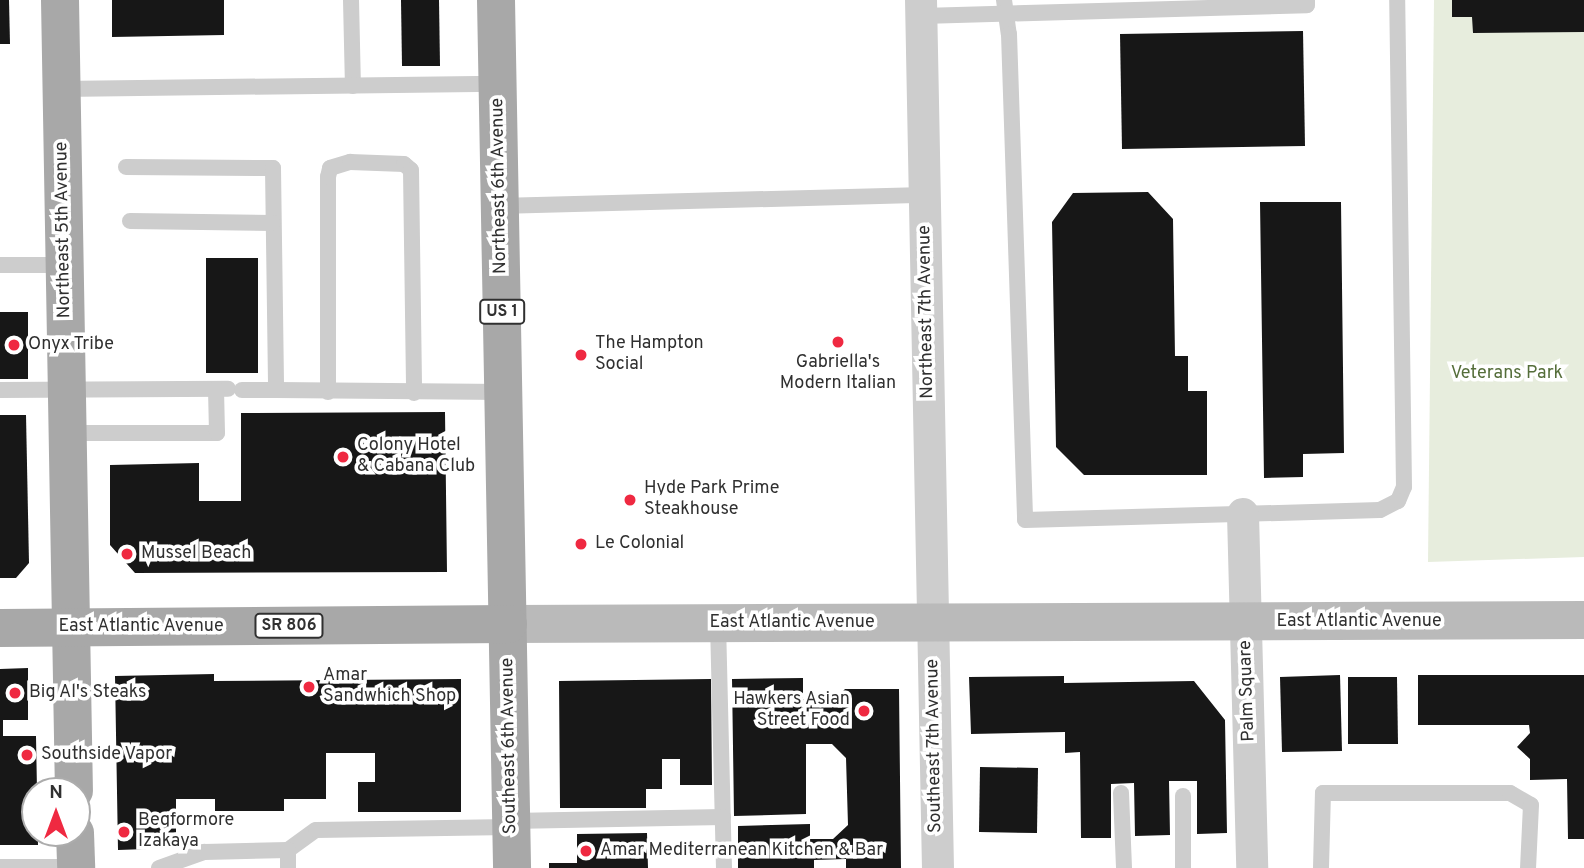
<!DOCTYPE html>
<style>
body{margin:0}
#map{position:relative;width:1584px;height:868px;overflow:hidden;background:#fff;font-family:Overpass,sans-serif}
div>[style]{position:absolute}
[style*='--x']{left:calc(var(--x)*1px);top:calc(var(--y)*1px);width:calc(var(--w)*1px);rotate:calc(var(--a)*1deg)}
.green>*{inset:0;background:#e7eddd}
.building>*{inset:0;background:#171717}
.lane>*{height:16px;margin:-8px;padding:0 8px;transform-origin:8px;border-radius:8px;background:#cdcdcd}
.street>*{height:32px;margin:-16px;padding:0 16px;transform-origin:16px;border-radius:16px;background:#cdcdcd}
.secondary>*{height:38px;margin:-19px;padding:0 19px;transform-origin:19px;border-radius:19px;background:#bababa}
.primary>*{height:38px;margin:-19px;padding:0 19px;transform-origin:19px;border-radius:19px;background:#a8a8a8}
.dots>*{width:19px;height:19px;translate:-50% -50%;box-sizing:border-box;border:4px solid #fff;border-radius:50%}
span{translate:-50% -50%;white-space:nowrap;text-align:center;line-height:1.15;-webkit-text-stroke:7px #fff;paint-order:stroke}
.shield-label span{padding:2px 5px;background:#fff;border:2px solid;border-radius:5px;-webkit-text-stroke-width:0}
.shield-label{font-size:16px;color:#303030;font-weight:700}
.street-label{font-size:18px;color:#303030}
.poi-label{font-size:18px;color:#303030}
.left{translate:0 -50%;text-align:left}
.right{translate:-100% -50%;text-align:right}
.park-label{font-size:18px;color:#556e3a}
.north{position:absolute;left:21px;top:777px;width:70px;height:70px;box-sizing:border-box;background:#fff;border:2px solid #acacac;border-radius:50%;rotate:0deg;font-size:19px;font-weight:700;line-height:28px;text-align:center;color:#303030}
.north::after{content:'';display:block;margin:auto;width:24px;height:32px;background:#ef2941;clip-path:polygon(50% 0,100% 100%,50% 72%,0 100%)}
</style>
<div id="map">
<div class="green">
<div style="clip-path:polygon(1434px 0,1584px 0,1584px 557px,1428px 562px)"></div>
</div>
<div class="building">
<div style="clip-path:polygon(0 0,9px 0,10px 44px,0 44px)"></div>
<div style="clip-path:polygon(112px 0,224px 0,224px 35px,112px 37px)"></div>
<div style="clip-path:polygon(401px 0,439px 0,440px 66px,402px 66px)"></div>
<div style="clip-path:polygon(1452px 0,1584px 0,1584px 32px,1473px 33px,1472px 17px,1452px 17px)"></div>
<div style="clip-path:polygon(1303px 31px,1305px 146px,1122px 149px,1120px 34px)"></div>
<div style="clip-path:polygon(1148px 192px,1173px 219px,1175px 356px,1188px 356px,1188px 391px,1207px 391px,1207px 475px,1084px 475px,1056px 447px,1052px 222px,1073px 193px)"></div>
<div style="clip-path:polygon(1260px 202px,1341px 202px,1344px 453px,1303px 454px,1303px 477px,1264px 478px)"></div>
<div style="clip-path:polygon(206px 258px,258px 258px,258px 373px,206px 373px)"></div>
<div style="clip-path:polygon(0 312px,28px 312px,28px 379px,0 379px)"></div>
<div style="clip-path:polygon(445px 412px,447px 572px,135px 573px,110px 545px,110px 465px,199px 463px,199px 501px,241px 501px,241px 413px)"></div>
<div style="clip-path:polygon(0 415px,26px 415px,29px 563px,16px 578px,0 578px)"></div>
<div style="clip-path:polygon(28px 668px,28px 720px,3px 720px,3px 736px,36px 736px,38px 845px,0 845px,0 669px)"></div>
<div style="clip-path:polygon(214px 674px,214px 681px,461px 679px,461px 812px,358px 812px,358px 782px,375px 782px,375px 753px,326px 753px,326px 799px,284px 799px,284px 811px,215px 811px,215px 799px,176px 799px,176px 848px,118px 850px,115px 676px)"></div>
<div style="clip-path:polygon(1340px 675px,1342px 751px,1282px 752px,1280px 677px)"></div>
<div style="clip-path:polygon(1418px 675px,1584px 675px,1584px 839px,1568px 839px,1567px 779px,1530px 780px,1530px 759px,1517px 747px,1530px 733px,1529px 725px,1418px 725px)"></div>
<div style="clip-path:polygon(1064px 676px,1064px 683px,1194px 681px,1225px 720px,1227px 833px,1197px 834px,1197px 781px,1169px 781px,1170px 835px,1135px 836px,1134px 783px,1111px 784px,1111px 838px,1081px 838px,1080px 752px,1065px 753px,1065px 732px,971px 734px,969px 677px)"></div>
<div style="clip-path:polygon(1348px 677px,1397px 677px,1398px 744px,1348px 744px)"></div>
<div style="clip-path:polygon(803px 678px,803px 699px,835px 699px,845px 689px,899px 689px,901px 868px,846px 868px,846px 859px,814px 860px,814px 868px,738px 868px,738px 826px,810px 824px,810px 839px,833px 839px,848px 825px,846px 758px,832px 744px,806px 744px,806px 814px,734px 816px,732px 679px)"></div>
<div style="clip-path:polygon(711px 679px,712px 785px,680px 785px,680px 759px,662px 759px,662px 789px,646px 789px,646px 808px,560px 808px,559px 681px)"></div>
<div style="clip-path:polygon(980px 767px,1038px 768px,1037px 833px,979px 832px)"></div>
<div style="clip-path:polygon(647px 833px,648px 868px,549px 868px,549px 863px,577px 863px,577px 834px)"></div>
</div>
<div class="lane">
<div style="--x:351;--y:0;--w:86;--a:88.7"></div>
<div style="--x:1004;--y:0;--w:34;--a:82"></div>
<div style="--x:1009;--y:34;--w:486;--a:88.1"></div>
<div style="--x:1025;--y:520;--w:355;--a:-1.6"></div>
<div style="--x:1380;--y:510;--w:20;--a:-27"></div>
<div style="--x:1398;--y:501;--w:15;--a:-67"></div>
<div style="--x:1404;--y:487;--w:487;--a:-90.8"></div>
<div style="--x:922;--y:16;--w:385;--a:-1.6"></div>
<div style="--x:1307;--y:5;--w:5;--a:-90"></div>
<div style="--x:61;--y:89;--w:437;--a:-0.7"></div>
<div style="--x:126;--y:167;--w:147;--a:0.4"></div>
<div style="--x:273;--y:168;--w:222;--a:89.2"></div>
<div style="--x:276;--y:390;--w:228;--a:0.5"></div>
<div style="--x:500;--y:206;--w:425;--a:-1.5"></div>
<div style="--x:130;--y:221;--w:143;--a:0.8"></div>
<div style="--x:0;--y:265;--w:65;--a:0"></div>
<div style="--x:0;--y:390;--w:228;--a:-0.3"></div>
<div style="--x:242;--y:390;--w:34;--a:0"></div>
<div style="--x:328;--y:392;--w:215;--a:-90"></div>
<div style="--x:328;--y:177;--w:9;--a:-77"></div>
<div style="--x:330;--y:168;--w:21;--a:-17"></div>
<div style="--x:350;--y:162;--w:54;--a:2.1"></div>
<div style="--x:404;--y:164;--w:9;--a:41"></div>
<div style="--x:411;--y:170;--w:223;--a:89.2"></div>
<div style="--x:69;--y:433;--w:148;--a:0"></div>
<div style="--x:217;--y:433;--w:44;--a:-91.3"></div>
<div style="--x:718;--y:623;--w:245;--a:88.6"></div>
<div style="--x:1121;--y:793;--w:75;--a:87.7"></div>
<div style="--x:1183;--y:796;--w:72;--a:90"></div>
<div style="--x:511;--y:821;--w:212;--a:-1.1"></div>
<div style="--x:288;--y:850;--w:34;--a:-36"></div>
<div style="--x:316;--y:830;--w:195;--a:-0.9"></div>
<div style="--x:0;--y:867;--w:76;--a:0"></div>
<div style="--x:159;--y:868;--w:48;--a:-19.6"></div>
<div style="--x:204;--y:852;--w:84;--a:-1.4"></div>
<div style="--x:288;--y:850;--w:18;--a:90"></div>
<div style="--x:1321;--y:868;--w:75;--a:-88.5"></div>
<div style="--x:1323;--y:793;--w:187;--a:0"></div>
<div style="--x:1510;--y:793;--w:24;--a:30"></div>
<div style="--x:1531;--y:805;--w:63;--a:92.7"></div>
</div>
<div class="street">
<div style="--x:921;--y:0;--w:868;--a:88.88"></div>
<div style="--x:1243;--y:514;--w:354;--a:88.5"></div>
</div>
<div class="secondary">
<div style="--x:508;--y:624;--w:1076;--a:-0.21"></div>
</div>
<div class="primary">
<div style="--x:60;--y:0;--w:791;--a:88.99"></div>
<div style="--x:496;--y:0;--w:868;--a:88.94"></div>
<div style="--x:0;--y:628;--w:508;--a:-0.45"></div>
<div style="--x:75;--y:833;--w:35;--a:88"></div>
</div>
<div class="dots">
<div style="left:838px;top:342px;background:#ef2941"></div>
<div style="left:14px;top:345px;background:#ef2941"></div>
<div style="left:581px;top:355px;background:#ef2941"></div>
<div style="left:343px;top:457px;background:#ef2941"></div>
<div style="left:630px;top:500px;background:#ef2941"></div>
<div style="left:581px;top:544px;background:#ef2941"></div>
<div style="left:127px;top:554px;background:#ef2941"></div>
<div style="left:309px;top:687px;background:#ef2941"></div>
<div style="left:15px;top:693px;background:#ef2941"></div>
<div style="left:864px;top:711px;background:#ef2941"></div>
<div style="left:27px;top:755px;background:#ef2941"></div>
<div style="left:124px;top:832px;background:#ef2941"></div>
<div style="left:586px;top:851px;background:#ef2941"></div>
</div>
<div class="shield-label">
<span style="left:502px;top:312px">US 1</span>
<span style="left:289px;top:626px">SR 806</span>
</div>
<div class="street-label">
<span style="left:500px;top:186px;rotate:-91deg">Northeast 6th Avenue</span>
<span style="left:64px;top:230px;rotate:-91deg">Northeast 5th Avenue</span>
<span style="left:927px;top:312px;rotate:-91deg">Northeast 7th Avenue</span>
<span style="left:1359px;top:622px">East Atlantic Avenue</span>
<span style="left:792px;top:623px">East Atlantic Avenue</span>
<span style="left:141px;top:627px">East Atlantic Avenue</span>
<span style="left:1248px;top:691px;rotate:-92deg">Palm Square</span>
<span style="left:510px;top:746px;rotate:-91deg">Southeast 6th Avenue</span>
<span style="left:935px;top:746px;rotate:-91deg">Southeast 7th Avenue</span>
</div>
<div class="poi-label">
<span class="left" style="left:28px;top:345px">Onyx Tribe</span>
<span class="left" style="left:595px;top:355px">The Hampton<br>Social</span>
<span style="left:838px;top:374px">Gabriella's<br>Modern Italian</span>
<span class="left" style="left:357px;top:457px">Colony Hotel<br>&amp; Cabana Club</span>
<span class="left" style="left:644px;top:500px">Hyde Park Prime<br>Steakhouse</span>
<span class="left" style="left:595px;top:544px">Le Colonial</span>
<span class="left" style="left:141px;top:554px">Mussel Beach</span>
<span class="left" style="left:323px;top:687px">Amar<br>Sandwhich Shop</span>
<span class="left" style="left:29px;top:693px">Big Al's Steaks</span>
<span class="right" style="left:850px;top:711px">Hawkers Asian<br>Street Food</span>
<span class="left" style="left:41px;top:755px">Southside Vapor</span>
<span class="left" style="left:138px;top:832px">Begformore<br>Izakaya</span>
<span class="left" style="left:600px;top:851px">Amar Mediterranean Kitchen &amp; Bar</span>
</div>
<div class="park-label">
<span style="left:1507px;top:374px">Veterans Park</span>
</div>
<div class="north">N</div>
</div>
